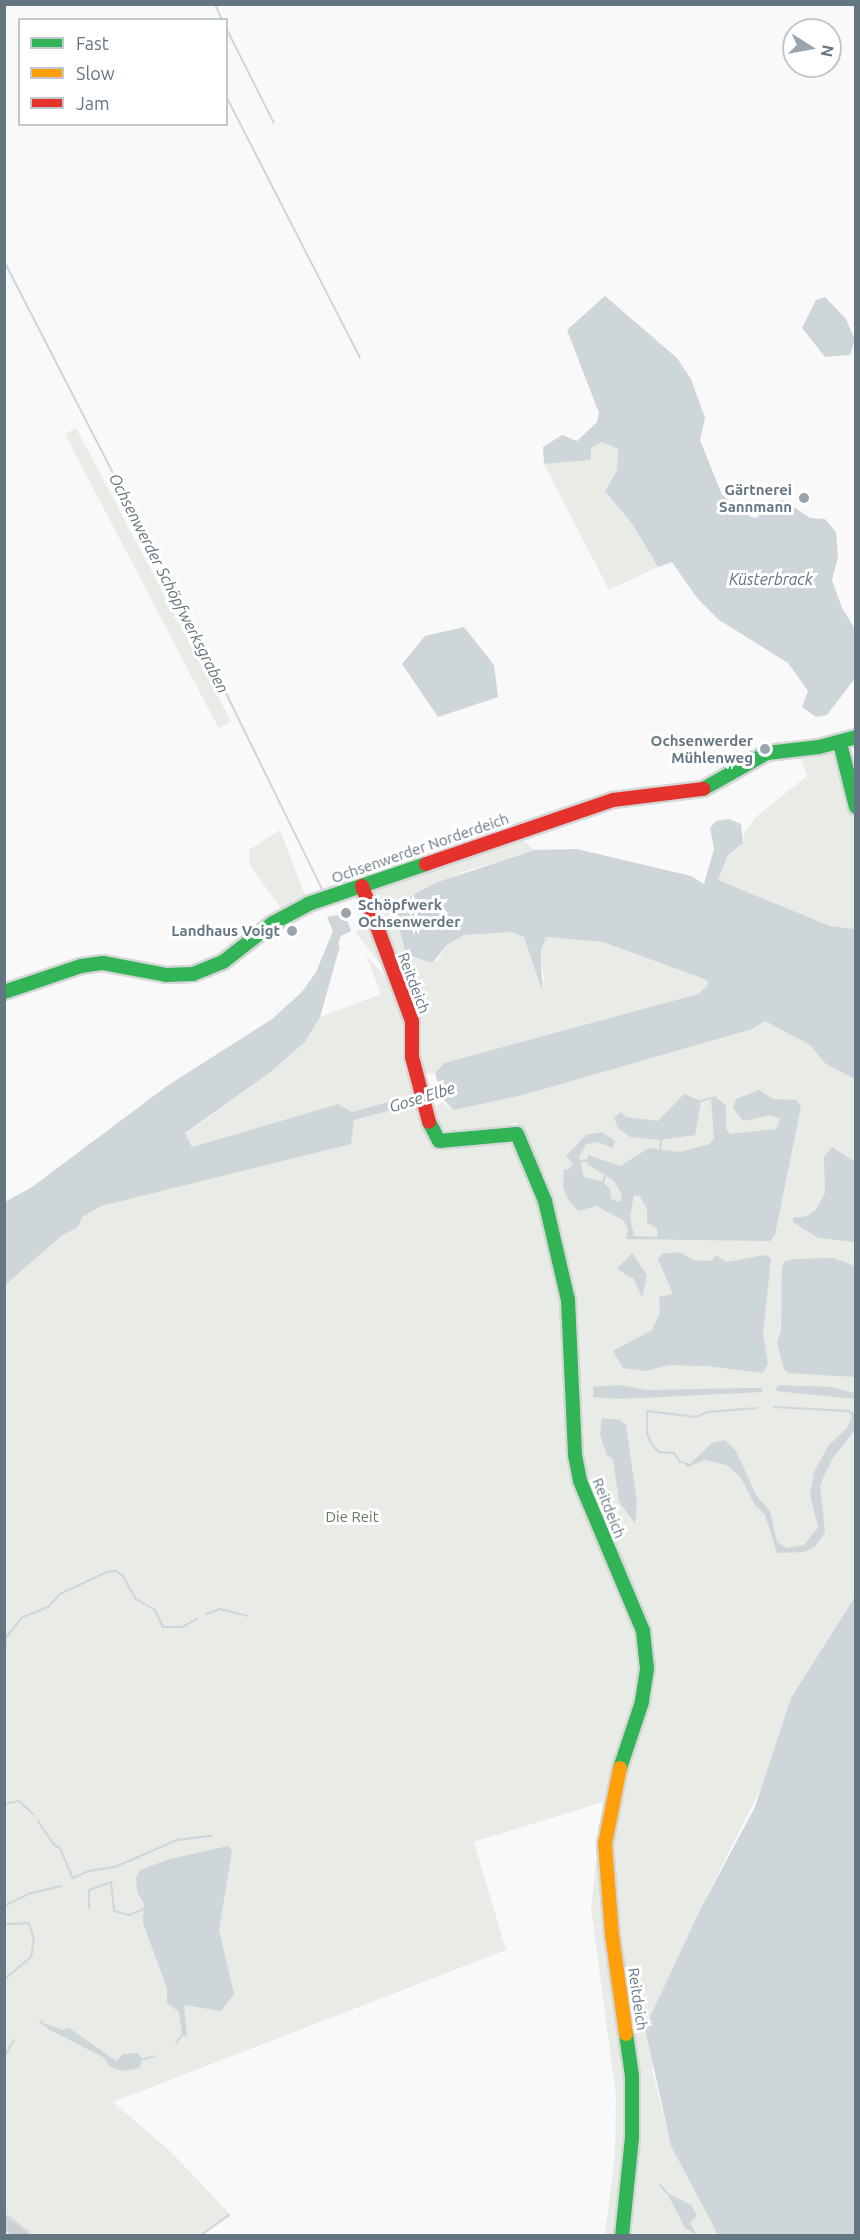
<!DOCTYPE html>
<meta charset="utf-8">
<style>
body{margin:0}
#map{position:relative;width:860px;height:2240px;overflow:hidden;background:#f9f9f9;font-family:Ubuntu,sans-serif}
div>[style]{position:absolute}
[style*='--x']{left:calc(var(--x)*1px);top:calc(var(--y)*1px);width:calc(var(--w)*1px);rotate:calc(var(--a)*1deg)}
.green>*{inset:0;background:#e8ebe6}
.water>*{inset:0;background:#ced6d9}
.stream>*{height:2px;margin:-1px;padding:0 1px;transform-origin:1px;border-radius:1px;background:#ced6d9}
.roads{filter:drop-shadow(2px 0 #d5d6d7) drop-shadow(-2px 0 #d5d6d7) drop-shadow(0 2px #d5d6d7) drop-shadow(0 -2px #d5d6d7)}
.street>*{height:9px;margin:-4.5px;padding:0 4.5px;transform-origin:4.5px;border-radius:4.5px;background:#cecfd0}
.fast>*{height:14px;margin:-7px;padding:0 7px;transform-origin:7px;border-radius:7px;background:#30b455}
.slow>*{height:14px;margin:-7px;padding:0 7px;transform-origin:7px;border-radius:7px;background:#ff9f0a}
.jam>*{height:14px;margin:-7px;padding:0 7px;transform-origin:7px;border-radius:7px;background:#e5322d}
.dots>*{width:16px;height:16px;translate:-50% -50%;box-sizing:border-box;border:3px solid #fff;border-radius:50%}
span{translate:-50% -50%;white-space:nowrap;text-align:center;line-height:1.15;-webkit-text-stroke:6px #fff;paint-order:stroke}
.poi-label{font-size:15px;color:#657683;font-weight:700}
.right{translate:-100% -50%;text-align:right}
.left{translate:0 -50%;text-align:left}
.street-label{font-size:15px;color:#657683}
.park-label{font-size:15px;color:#687a64}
.water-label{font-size:16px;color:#60757c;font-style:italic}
.frame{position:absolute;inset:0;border:6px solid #657683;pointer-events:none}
.legend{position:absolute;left:18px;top:18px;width:210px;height:108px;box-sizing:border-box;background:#fff;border:2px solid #c1c8cd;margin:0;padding:8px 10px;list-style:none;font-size:18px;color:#657683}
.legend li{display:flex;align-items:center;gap:12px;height:30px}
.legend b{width:30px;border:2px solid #c1c8cd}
.north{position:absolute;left:782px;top:18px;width:60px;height:60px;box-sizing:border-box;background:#fff;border:2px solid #c1c8cd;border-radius:50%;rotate:101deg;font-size:16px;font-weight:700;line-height:24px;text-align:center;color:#657683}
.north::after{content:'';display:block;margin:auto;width:21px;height:27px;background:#99a4ac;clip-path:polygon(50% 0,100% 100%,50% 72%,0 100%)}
</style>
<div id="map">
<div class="green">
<div style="clip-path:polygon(76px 428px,231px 721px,219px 729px,65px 434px)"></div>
<div style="clip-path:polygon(602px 442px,618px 449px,617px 470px,605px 491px,633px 525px,658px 567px,609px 590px,544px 464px,590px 460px,591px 448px)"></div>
<div style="clip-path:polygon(835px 747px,855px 810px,855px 929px,830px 926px,718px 880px,728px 855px,743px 843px,744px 833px,757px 816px,807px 776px,799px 753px)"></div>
<div style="clip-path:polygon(280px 830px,306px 898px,282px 910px,249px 864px,249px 850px)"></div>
<div style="clip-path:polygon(519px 836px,534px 850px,463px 872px,395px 904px,406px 954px,437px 961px,448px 944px,464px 935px,512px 932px,524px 937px,544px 983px,541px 950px,545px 937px,603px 942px,707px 980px,708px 985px,698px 994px,444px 1063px,435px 1073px,422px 1075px,370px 888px)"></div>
<div style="clip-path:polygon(371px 922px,387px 972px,355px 932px)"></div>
<div style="clip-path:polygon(366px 955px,395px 988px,408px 1019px,416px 1095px,352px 1112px,338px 1104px,192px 1147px,185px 1134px,268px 1074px,305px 1042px,320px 1017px,381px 994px)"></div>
<div style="clip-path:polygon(765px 1021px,810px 1045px,821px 1057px,855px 1079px,855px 1600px,700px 1910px,652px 2069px,671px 2146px,718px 2235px,605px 2235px,615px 2154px,616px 2096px,591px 1907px,603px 1802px,474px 1842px,506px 1950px,113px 2102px,170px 2151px,231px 2215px,202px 2235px,29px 2235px,5px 2216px,5px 1264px,95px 1205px,350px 1129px,354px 1120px,418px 1103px,430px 1146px,514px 1138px,522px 1132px,516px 1123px,453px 1137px,436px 1126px,430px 1107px,443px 1103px,454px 1110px,523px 1095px)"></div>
</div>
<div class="water">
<div style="clip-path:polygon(605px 296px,677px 358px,691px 379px,705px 418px,700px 440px,722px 495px,751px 517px,757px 518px,766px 504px,783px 500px,810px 518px,825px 519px,836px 532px,838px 557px,832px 580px,842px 608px,855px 629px,856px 677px,827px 715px,816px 717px,802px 707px,808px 691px,788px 663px,719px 620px,697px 598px,672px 562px,658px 567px,633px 525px,605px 491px,617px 470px,618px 449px,602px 442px,591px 448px,591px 460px,544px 464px,543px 447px,562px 435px,577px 441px,597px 422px,599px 413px,567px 330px)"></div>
<div style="clip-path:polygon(825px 297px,846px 319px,855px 340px,850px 355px,825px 357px,802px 328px,816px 300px)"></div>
<div style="clip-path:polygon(464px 627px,494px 665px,498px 697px,438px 717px,402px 664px,425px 636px)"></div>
<div style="clip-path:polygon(729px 819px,741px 824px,743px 843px,728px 855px,718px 880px,830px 926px,855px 929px,855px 1079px,826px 1064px,810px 1045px,765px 1021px,752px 1029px,523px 1095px,454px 1110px,441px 1097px,354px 1120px,351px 1144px,101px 1206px,82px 1217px,78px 1227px,61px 1236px,5px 1285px,5px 1202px,32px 1187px,167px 1086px,272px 1019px,302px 992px,316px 972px,333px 931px,327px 917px,345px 914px,351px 931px,341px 936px,338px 944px,340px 946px,320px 1017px,305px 1042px,268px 1074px,185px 1133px,192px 1147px,338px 1104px,352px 1112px,439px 1088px,435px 1073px,444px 1063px,698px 994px,708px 985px,707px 980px,603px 942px,546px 937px,541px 950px,542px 990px,524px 937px,512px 932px,464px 935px,448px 944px,432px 963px,406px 954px,394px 908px,395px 904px,438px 882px,534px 850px,577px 849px,691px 876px,704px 884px,714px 849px,710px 828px,716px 821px)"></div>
<div style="clip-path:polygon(evenodd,759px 1090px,773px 1099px,796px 1100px,801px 1106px,775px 1235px,770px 1241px,626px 1239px,628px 1228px,623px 1220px,596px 1206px,578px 1211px,568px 1200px,563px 1188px,564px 1169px,568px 1170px,573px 1164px,566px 1156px,586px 1135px,602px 1132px,615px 1141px,613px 1148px,598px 1142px,586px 1144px,579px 1157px,584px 1177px,603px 1182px,610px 1189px,611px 1199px,620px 1202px,622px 1194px,613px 1180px,587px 1164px,588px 1155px,620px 1166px,649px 1148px,680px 1152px,710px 1144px,714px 1138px,711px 1098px,715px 1096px,726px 1106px,726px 1128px,730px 1134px,776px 1129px,780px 1119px,771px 1115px,743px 1121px,733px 1108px,736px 1099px,759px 1090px,634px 1195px,640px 1196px,647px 1209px,647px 1223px,657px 1228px,657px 1237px,634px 1236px,630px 1217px,634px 1195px)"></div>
<div style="clip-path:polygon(684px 1094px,701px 1101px,695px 1135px,661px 1140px,630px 1137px,618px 1128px,614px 1118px,621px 1112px,626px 1117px,658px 1121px)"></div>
<div style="clip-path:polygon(832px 1147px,855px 1162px,855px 1242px,818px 1238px,793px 1222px,793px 1218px,807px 1216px,816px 1210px,825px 1193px,824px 1157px)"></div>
<div style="clip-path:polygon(679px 1252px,693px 1260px,711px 1261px,716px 1255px,726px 1262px,765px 1255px,771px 1258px,763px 1334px,768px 1364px,763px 1373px,707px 1366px,669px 1365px,645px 1371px,623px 1368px,613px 1351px,652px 1330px,660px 1313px,659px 1297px,673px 1294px,658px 1259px,662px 1254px)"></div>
<div style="clip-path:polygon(632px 1253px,647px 1275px,642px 1298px,634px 1279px,617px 1269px)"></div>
<div style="clip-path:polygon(833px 1258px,855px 1266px,855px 1377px,788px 1373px,784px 1370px,777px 1341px,781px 1332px,782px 1267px,785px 1261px,795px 1259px)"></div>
<div style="clip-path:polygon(618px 1385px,648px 1390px,743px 1388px,762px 1388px,762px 1392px,619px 1399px,593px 1397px,593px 1387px)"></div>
<div style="clip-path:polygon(778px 1385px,831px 1387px,855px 1393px,855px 1399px,775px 1391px)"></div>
<div style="clip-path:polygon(847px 1410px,855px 1413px,855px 1430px,832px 1459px,820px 1485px,825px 1532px,816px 1545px,805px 1552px,777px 1553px,765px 1515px,755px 1505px,741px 1478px,727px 1465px,704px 1460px,688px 1467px,680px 1461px,690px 1464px,712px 1443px,725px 1440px,736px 1451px,756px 1495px,770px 1511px,777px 1542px,787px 1548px,804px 1545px,818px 1527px,810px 1495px,814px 1472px,828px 1446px,848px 1427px,852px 1416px)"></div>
<div style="clip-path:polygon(602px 1418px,620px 1420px,626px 1425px,637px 1503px,635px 1524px,619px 1501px,613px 1459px,607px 1455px,600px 1435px)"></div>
<div style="clip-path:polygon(855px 1597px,855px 2235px,718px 2235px,671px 2146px,645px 2028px,700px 1910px,755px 1807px,791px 1698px)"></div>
<div style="clip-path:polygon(228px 1846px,232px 1850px,219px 1930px,234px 1994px,221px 2011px,184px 2005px,187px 2037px,182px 2035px,179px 2012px,167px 2003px,167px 1988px,143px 1923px,144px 1904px,137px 1891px,136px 1877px,140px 1870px,170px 1859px)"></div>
<div style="clip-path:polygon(47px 2024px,62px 2030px,69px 2028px,116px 2061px,123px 2054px,137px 2053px,143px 2059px,139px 2068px,123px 2071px,110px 2067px,103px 2057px,48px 2029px,44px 2025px)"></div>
<div style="clip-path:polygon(667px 2193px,691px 2205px,697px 2215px,690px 2223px,697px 2235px,685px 2228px)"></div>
</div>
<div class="stream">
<div style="--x:215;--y:4;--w:17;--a:66"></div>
<div style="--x:226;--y:28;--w:106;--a:63.2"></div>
<div style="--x:226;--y:96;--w:294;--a:62.9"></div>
<div style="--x:4;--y:261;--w:479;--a:62.8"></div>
<div style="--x:223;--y:687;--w:229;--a:63.9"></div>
<div style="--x:701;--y:1101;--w:10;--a:-17"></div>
<div style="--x:660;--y:1150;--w:10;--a:-84"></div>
<div style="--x:581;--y:1161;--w:7;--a:-8"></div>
<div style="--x:603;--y:1182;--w:6;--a:-72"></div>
<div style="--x:774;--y:1407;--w:75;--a:3.1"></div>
<div style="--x:680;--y:1462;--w:11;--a:-124"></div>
<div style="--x:674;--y:1453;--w:15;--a:-176"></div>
<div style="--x:659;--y:1452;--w:10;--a:-135"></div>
<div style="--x:652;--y:1445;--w:13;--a:-113"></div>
<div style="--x:647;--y:1433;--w:22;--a:-90"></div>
<div style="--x:647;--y:1411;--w:49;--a:7"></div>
<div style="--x:696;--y:1417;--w:13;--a:-23"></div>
<div style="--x:708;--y:1412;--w:49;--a:-4.7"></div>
<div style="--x:206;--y:1614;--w:15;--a:-20"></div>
<div style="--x:220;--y:1609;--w:29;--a:14"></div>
<div style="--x:4;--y:1659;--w:22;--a:-85"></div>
<div style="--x:6;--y:1637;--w:26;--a:-50"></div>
<div style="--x:23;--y:1617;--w:27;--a:-22"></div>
<div style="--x:48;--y:1607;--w:18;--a:-47"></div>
<div style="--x:60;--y:1594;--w:52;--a:-25.1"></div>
<div style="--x:107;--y:1572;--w:9;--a:-6"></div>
<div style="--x:116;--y:1571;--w:9;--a:36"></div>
<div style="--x:123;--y:1576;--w:26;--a:61"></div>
<div style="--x:136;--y:1599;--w:22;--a:30"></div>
<div style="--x:155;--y:1610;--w:19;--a:65"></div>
<div style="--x:163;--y:1627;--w:19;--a:0"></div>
<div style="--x:182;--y:1627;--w:18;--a:-29"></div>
<div style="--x:4;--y:1746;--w:8;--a:90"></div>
<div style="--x:4;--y:1804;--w:15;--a:-11"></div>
<div style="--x:19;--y:1801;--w:19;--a:43"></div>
<div style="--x:38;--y:1821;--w:29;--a:56"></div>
<div style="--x:54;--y:1845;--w:7;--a:27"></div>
<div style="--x:60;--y:1848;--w:33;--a:67"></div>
<div style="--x:73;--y:1878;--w:17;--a:-24"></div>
<div style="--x:89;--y:1871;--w:26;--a:-9"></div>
<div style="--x:115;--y:1867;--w:68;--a:-23.5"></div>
<div style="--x:177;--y:1840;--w:34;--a:-7"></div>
<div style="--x:4;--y:1906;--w:30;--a:-26"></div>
<div style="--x:31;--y:1893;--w:31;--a:-13"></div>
<div style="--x:89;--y:1908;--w:18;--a:-90"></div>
<div style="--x:89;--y:1890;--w:23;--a:-20"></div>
<div style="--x:111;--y:1882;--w:29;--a:84"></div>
<div style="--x:114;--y:1911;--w:16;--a:15"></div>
<div style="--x:129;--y:1915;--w:16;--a:-22"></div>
<div style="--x:4;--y:1924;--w:25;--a:-2"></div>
<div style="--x:29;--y:1923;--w:17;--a:73"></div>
<div style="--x:34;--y:1939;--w:18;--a:99"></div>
<div style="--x:31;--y:1957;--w:35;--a:140"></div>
<div style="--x:40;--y:2021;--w:6;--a:45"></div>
<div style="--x:176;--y:2043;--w:10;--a:-53"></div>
<div style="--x:4;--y:2057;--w:20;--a:-60"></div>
<div style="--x:143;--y:2059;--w:12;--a:-14"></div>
<div style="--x:660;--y:2185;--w:11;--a:49"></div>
<div style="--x:200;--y:2236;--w:36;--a:-36"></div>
</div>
<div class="roads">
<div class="street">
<div style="--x:4;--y:2221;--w:24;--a:38"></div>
</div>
<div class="fast">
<div style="--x:840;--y:743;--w:66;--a:76"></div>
<div style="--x:703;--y:789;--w:73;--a:-29.4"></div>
<div style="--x:767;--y:753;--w:52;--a:-6.6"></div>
<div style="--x:819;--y:747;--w:38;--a:-15"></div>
<div style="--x:4;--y:992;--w:81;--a:-18.7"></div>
<div style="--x:81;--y:966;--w:22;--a:-8"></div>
<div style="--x:103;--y:963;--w:64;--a:10.8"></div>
<div style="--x:166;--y:975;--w:27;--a:-2"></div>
<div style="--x:193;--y:974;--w:32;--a:-22"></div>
<div style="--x:223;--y:962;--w:63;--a:-38"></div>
<div style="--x:273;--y:923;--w:40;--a:-28"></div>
<div style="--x:308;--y:904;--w:125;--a:-18.7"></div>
<div style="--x:429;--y:1122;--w:21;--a:62"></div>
<div style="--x:439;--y:1141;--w:78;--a:-5.1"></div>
<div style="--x:517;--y:1134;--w:73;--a:67.3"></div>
<div style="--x:545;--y:1201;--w:102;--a:76.9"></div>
<div style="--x:568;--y:1300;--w:155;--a:87.4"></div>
<div style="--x:575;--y:1455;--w:26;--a:79"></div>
<div style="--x:580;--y:1481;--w:163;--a:67.2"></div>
<div style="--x:643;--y:1631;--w:38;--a:84"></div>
<div style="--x:647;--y:1669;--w:33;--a:99"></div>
<div style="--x:642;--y:1702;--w:70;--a:108.4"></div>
<div style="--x:622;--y:2236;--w:100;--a:-84.2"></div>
<div style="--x:632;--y:2137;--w:61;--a:-90"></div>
<div style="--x:632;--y:2076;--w:42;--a:-98.1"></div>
</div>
<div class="slow">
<div style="--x:620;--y:1768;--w:77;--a:101.2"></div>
<div style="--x:605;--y:1844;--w:91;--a:85.6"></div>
<div style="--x:612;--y:1935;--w:100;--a:82"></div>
</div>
<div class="jam">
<div style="--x:426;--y:864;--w:198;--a:-18.9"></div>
<div style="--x:613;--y:800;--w:91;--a:-7"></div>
<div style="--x:362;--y:886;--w:144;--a:69.7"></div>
<div style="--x:412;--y:1021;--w:36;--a:90"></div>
<div style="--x:412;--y:1057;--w:67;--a:75.3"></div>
</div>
</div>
<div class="dots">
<div style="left:804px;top:498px;background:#99a4ac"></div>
<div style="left:765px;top:749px;background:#99a4ac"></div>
<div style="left:346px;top:913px;background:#99a4ac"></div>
<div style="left:292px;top:931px;background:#99a4ac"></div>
</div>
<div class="poi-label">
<span class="right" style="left:792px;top:498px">Gärtnerei<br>Sannmann</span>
<span class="right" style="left:753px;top:749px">Ochsenwerder<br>Mühlenweg</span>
<span class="left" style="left:358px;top:913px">Schöpfwerk<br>Ochsenwerder</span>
<span class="right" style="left:280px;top:931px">Landhaus Voigt</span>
</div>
<div class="street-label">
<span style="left:420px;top:848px;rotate:-19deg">Ochsenwerder Norderdeich</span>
<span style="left:414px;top:983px;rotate:69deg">Reitdeich</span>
<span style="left:609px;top:1508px;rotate:68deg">Reitdeich</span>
<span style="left:638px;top:1999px;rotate:82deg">Reitdeich</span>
</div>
<div class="park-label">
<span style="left:352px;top:1517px">Die Reit</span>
</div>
<div class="water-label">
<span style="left:771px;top:579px">Küsterbrack</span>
<span style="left:169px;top:583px;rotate:63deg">Ochsenwerder Schöpfwerksgraben</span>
<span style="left:422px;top:1097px;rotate:-17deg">Gose Elbe</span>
</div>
<div class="frame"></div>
<ul class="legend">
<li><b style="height:8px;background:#30b455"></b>Fast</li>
<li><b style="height:8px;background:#ff9f0a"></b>Slow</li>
<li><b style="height:8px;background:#e5322d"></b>Jam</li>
</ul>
<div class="north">N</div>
</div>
